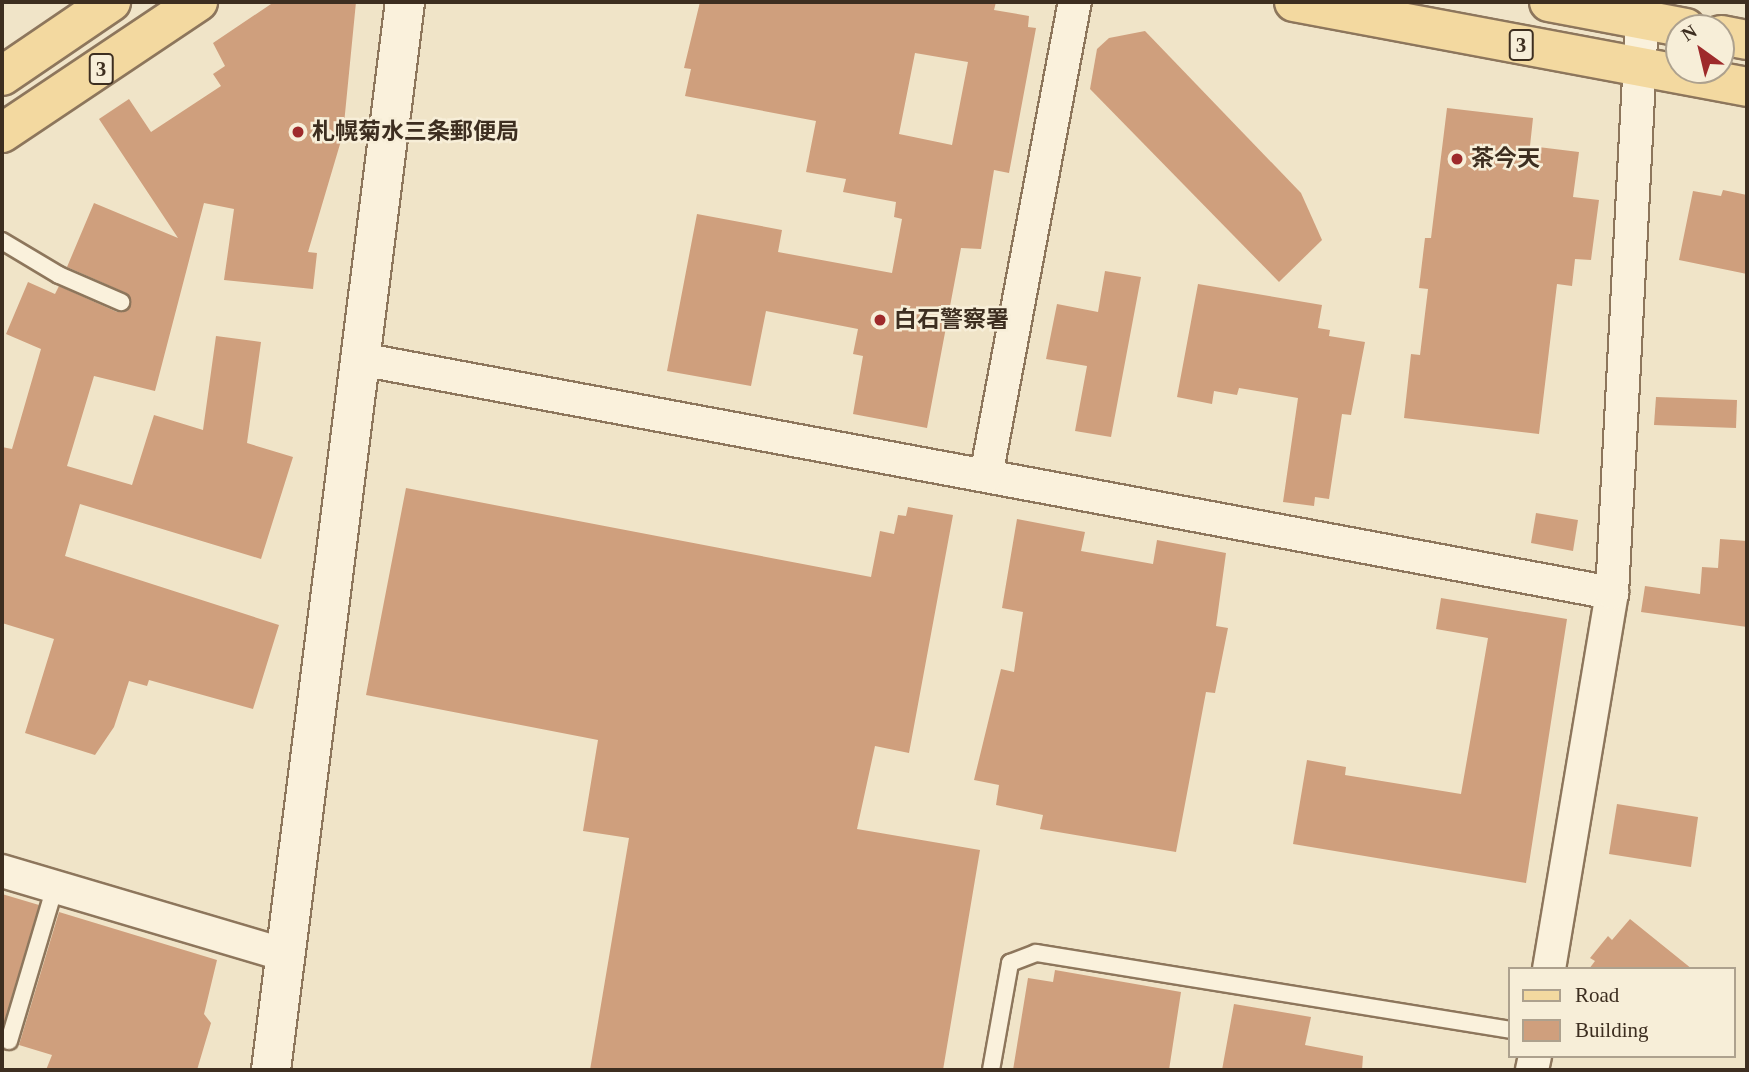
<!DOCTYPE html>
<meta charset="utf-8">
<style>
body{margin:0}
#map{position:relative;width:1749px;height:1072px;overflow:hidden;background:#f0e4c8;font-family:"Times New Roman","Noto Sans JP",serif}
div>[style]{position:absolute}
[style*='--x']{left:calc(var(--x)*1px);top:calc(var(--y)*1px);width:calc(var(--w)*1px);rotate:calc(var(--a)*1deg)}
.building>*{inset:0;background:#cf9f7d}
.roads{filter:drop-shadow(2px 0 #8d765c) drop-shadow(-2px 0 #8d765c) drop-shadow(0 2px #8d765c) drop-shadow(0 -2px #8d765c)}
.service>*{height:16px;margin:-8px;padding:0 8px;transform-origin:8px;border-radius:8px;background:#faf1dc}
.minor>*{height:32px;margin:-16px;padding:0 16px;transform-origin:16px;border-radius:16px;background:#faf1dc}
.tertiary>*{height:38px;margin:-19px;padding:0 19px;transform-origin:19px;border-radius:19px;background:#faf1dc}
.primary>*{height:38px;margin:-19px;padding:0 19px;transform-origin:19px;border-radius:19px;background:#f3d9a0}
.dots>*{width:19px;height:19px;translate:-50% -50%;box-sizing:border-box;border:4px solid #f7eed8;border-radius:50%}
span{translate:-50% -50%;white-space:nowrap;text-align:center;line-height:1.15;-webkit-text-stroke:5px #f7eed8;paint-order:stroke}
.shield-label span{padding:2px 5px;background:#f7eed8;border:2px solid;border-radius:5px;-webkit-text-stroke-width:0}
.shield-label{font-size:21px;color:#3d2e20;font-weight:700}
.poi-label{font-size:23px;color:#3d2e20;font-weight:700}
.left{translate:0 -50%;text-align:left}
.frame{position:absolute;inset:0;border:4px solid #3d2e20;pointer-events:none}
.legend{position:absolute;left:1508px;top:967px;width:228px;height:91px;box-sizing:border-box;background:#f7eed8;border:2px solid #ada18e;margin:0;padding:9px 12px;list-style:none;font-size:21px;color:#3d2e20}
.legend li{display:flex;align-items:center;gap:14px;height:35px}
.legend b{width:35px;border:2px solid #ada18e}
.north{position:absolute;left:1665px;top:14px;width:70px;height:70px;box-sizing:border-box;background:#f7eed8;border:2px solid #ada18e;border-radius:50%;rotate:326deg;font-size:19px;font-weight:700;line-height:28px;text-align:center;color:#3d2e20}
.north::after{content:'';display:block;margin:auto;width:24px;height:32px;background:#9e2a2b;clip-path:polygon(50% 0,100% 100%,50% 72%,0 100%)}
</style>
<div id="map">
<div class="building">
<div style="clip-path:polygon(274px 2px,356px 2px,343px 134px,308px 252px,317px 253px,313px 289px,224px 280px,234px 209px,204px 203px,155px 391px,94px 376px,67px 466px,132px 485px,154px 415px,203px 430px,216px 336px,261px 342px,247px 443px,293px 457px,261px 559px,80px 504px,65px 556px,279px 625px,253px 709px,149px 680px,147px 686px,129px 681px,114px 727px,95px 755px,25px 733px,54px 639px,2px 623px,2px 447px,12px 449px,41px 349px,6px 334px,28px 282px,55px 294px,59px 286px,117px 312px,128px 310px,131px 302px,126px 293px,67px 267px,94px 203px,178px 238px,99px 119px,129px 99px,151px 132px,221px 86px,213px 74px,225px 66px,213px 43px)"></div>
<div style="clip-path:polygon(evenodd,700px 2px,996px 2px,994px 10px,1029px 16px,1028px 27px,1036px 28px,1009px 173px,994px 170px,981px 249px,961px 248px,927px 428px,853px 414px,863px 356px,853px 354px,858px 329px,766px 311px,751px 386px,667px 371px,697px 214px,782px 230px,778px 252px,892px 273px,902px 219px,894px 217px,896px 202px,843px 192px,846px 179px,806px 172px,816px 121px,685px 96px,691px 69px,684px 68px,700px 2px,915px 53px,968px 62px,952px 145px,899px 134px,915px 53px)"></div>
<div style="clip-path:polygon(1145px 31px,1301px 193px,1322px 240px,1279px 282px,1090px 89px,1097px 49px,1109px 38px)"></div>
<div style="clip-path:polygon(1447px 108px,1533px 118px,1530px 146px,1579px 152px,1573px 197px,1599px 200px,1591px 260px,1575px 259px,1572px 286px,1557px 284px,1539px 434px,1404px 418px,1411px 354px,1420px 355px,1428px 289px,1419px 288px,1425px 238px,1431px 238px)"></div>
<div style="clip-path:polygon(1723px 190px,1747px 195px,1747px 274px,1679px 260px,1693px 191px,1721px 196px)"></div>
<div style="clip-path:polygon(1105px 271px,1141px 277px,1111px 437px,1075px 431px,1087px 366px,1046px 359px,1057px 304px,1098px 312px)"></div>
<div style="clip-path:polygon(1198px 284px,1322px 305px,1318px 328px,1330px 330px,1329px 336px,1365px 342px,1351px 415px,1342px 414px,1329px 499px,1315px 497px,1314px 506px,1283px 502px,1298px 398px,1239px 388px,1237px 395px,1214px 391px,1212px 404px,1177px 397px)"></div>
<div style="clip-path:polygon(1656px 397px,1737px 400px,1736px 428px,1654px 425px)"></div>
<div style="clip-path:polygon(406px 488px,871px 577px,880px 531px,894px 534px,898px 515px,906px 516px,908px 507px,953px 515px,909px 753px,875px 746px,857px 829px,980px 850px,943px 1070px,590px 1070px,629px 838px,583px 831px,598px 740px,366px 695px)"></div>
<div style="clip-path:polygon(1536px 513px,1578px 520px,1573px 551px,1531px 543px)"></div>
<div style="clip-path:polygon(1017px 519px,1085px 532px,1081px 551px,1153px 564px,1157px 540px,1226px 553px,1216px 626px,1228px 628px,1215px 693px,1206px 692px,1176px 852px,1040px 829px,1043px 815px,996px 805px,999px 785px,974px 780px,1001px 669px,1014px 672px,1023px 612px,1002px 608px)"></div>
<div style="clip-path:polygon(1720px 539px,1747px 541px,1747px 627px,1641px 612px,1645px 586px,1700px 594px,1702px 567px,1718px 568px)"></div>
<div style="clip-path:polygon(1441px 598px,1567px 619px,1526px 883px,1293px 844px,1307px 760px,1346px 767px,1345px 775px,1461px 794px,1488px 638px,1436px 629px)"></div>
<div style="clip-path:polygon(1617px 804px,1698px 817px,1691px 867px,1609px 854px)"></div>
<div style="clip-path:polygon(2px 894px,39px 905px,2px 1029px)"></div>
<div style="clip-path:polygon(59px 912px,217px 960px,204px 1014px,211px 1023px,197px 1070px,46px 1070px,52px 1055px,19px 1045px)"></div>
<div style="clip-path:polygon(1630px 919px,1692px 969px,1589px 969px,1595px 961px,1590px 958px,1608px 936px,1612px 940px)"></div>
<div style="clip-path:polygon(1055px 970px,1181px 992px,1169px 1070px,1013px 1070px,1028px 978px,1053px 982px)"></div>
<div style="clip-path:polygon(1234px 1004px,1311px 1017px,1305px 1045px,1363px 1056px,1362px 1070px,1222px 1070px)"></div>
</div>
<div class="roads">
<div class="service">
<div style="--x:2;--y:241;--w:66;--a:30.8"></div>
<div style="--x:59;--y:275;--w:68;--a:23.5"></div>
<div style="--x:9;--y:1041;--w:161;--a:-73.4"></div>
<div style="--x:991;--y:1070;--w:109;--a:-79.9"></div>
<div style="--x:1010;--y:963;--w:28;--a:-21"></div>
<div style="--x:1036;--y:953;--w:479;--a:9.2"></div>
</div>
<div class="minor">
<div style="--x:360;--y:359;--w:1274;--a:10.59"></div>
<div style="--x:986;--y:476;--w:482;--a:-79.4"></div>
<div style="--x:2;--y:871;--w:296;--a:16.5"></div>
<div style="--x:1549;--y:969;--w:381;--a:-80.5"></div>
<div style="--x:1612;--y:593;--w:592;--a:-87"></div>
<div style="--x:1532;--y:1070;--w:14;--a:-78"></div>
</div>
<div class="tertiary">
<div style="--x:271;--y:1070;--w:1076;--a:-82.85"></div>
</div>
<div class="primary">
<div style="--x:1294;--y:2;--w:461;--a:10.6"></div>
<div style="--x:1549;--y:2;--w:139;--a:10.7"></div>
<div style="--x:1721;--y:35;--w:26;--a:11"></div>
<div style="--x:2;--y:76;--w:132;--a:-34.2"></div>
<div style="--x:2;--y:133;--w:236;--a:-33.8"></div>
</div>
</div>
<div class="dots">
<div style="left:298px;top:132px;background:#9e2a2b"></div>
<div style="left:1457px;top:159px;background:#9e2a2b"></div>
<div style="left:880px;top:320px;background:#9e2a2b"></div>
</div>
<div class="shield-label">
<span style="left:1521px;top:45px">3</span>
<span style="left:101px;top:69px">3</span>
</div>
<div class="poi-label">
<span class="left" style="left:312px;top:132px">札幌菊水三条郵便局</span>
<span class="left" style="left:1471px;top:159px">茶今天</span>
<span class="left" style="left:894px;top:320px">白石警察署</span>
</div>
<div class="frame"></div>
<ul class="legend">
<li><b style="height:9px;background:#f3d9a0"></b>Road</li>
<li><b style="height:19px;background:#cf9f7d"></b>Building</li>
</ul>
<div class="north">N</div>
</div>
